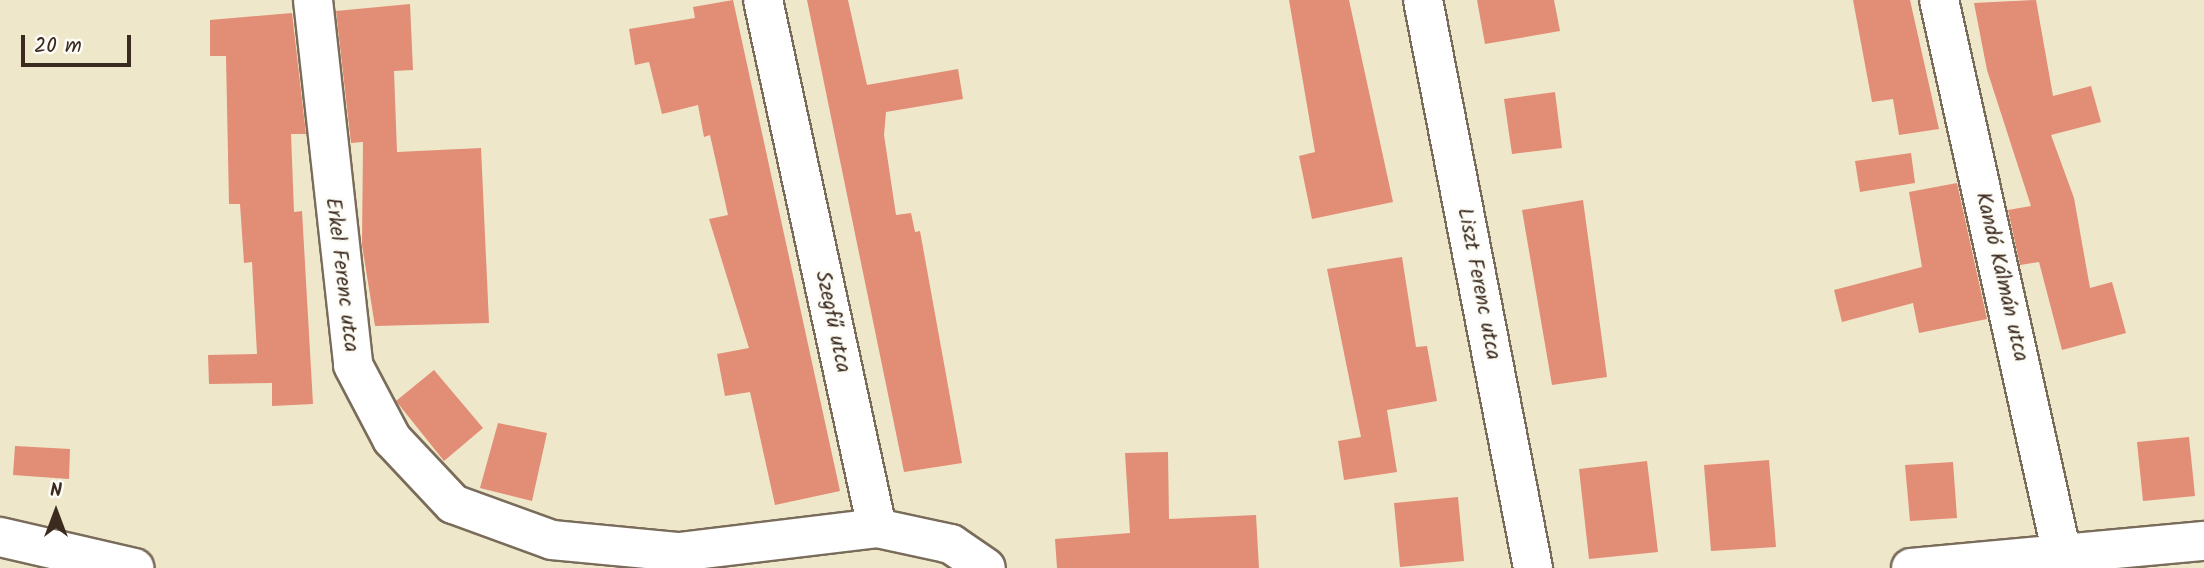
<!DOCTYPE html>
<meta charset="utf-8">
<style>
body{margin:0}
#map{position:relative;width:2204px;height:568px;overflow:hidden;background:#eee7ca;font-family:Kalam,sans-serif}
div>[style]{position:absolute}
[style*='--x']{left:calc(var(--x)*1px);top:calc(var(--y)*1px);width:calc(var(--w)*1px);rotate:calc(var(--a)*1deg)}
.building>*{inset:0;background:#e28d76}
.roads{filter:drop-shadow(2px 0 #7a6c5a) drop-shadow(-2px 0 #7a6c5a) drop-shadow(0 2px #7a6c5a) drop-shadow(0 -2px #7a6c5a)}
.minor>*{height:38px;margin:-19px;padding:0 19px;transform-origin:19px;border-radius:19px;background:#fff}
span{translate:-50% -50%;white-space:nowrap;text-align:center;line-height:1.15;-webkit-text-stroke:6px #fdfcf7;paint-order:stroke}
.street-label{font-size:21px;color:#3b2a1e}
.north{position:absolute;left:21px;top:477px;width:70px;height:70px;-webkit-text-stroke:5px #fdfcf7;paint-order:stroke;rotate:0deg;font-size:19px;font-weight:700;line-height:28px;text-align:center;color:#3b2a1e}
.north::after{content:'';display:block;margin:auto;width:24px;height:32px;background:#3b2a1e;clip-path:polygon(50% 0,100% 100%,50% 72%,0 100%)}
.scale{position:absolute;left:21px;top:35px;width:110px;height:32px;box-sizing:border-box;border:4px solid #3b2a1e;border-top:0;padding-left:9px;font-size:21px;line-height:24px;white-space:nowrap;color:#3b2a1e;-webkit-text-stroke:5px #fdfcf7;paint-order:stroke}
</style>
<div id="map">
<div class="building">
<div style="clip-path:polygon(733px 0,840px 491px,775px 505px,750px 392px,725px 396px,717px 354px,749px 348px,709px 219px,728px 215px,710px 135px,704px 137px,698px 105px,662px 114px,649px 62px,635px 65px,629px 29px,695px 18px,693px 7px)"></div>
<div style="clip-path:polygon(807px 0,848px 0,867px 85px,958px 69px,963px 99px,886px 112px,884px 135px,896px 215px,911px 213px,915px 232px,920px 231px,962px 463px,904px 472px)"></div>
<div style="clip-path:polygon(1289px 0,1349px 0,1393px 202px,1312px 219px,1299px 156px,1315px 152px)"></div>
<div style="clip-path:polygon(1477px 0,1554px 0,1560px 31px,1485px 44px)"></div>
<div style="clip-path:polygon(1853px 0,1910px 0,1939px 129px,1899px 135px,1893px 99px,1872px 102px)"></div>
<div style="clip-path:polygon(2036px 0,2053px 96px,2091px 86px,2101px 122px,2051px 135px,2074px 198px,2090px 288px,2112px 282px,2126px 333px,2062px 350px,2039px 262px,2020px 265px,2008px 210px,2031px 206px,1987px 70px,1974px 3px)"></div>
<div style="clip-path:polygon(410px 4px,413px 70px,394px 71px,397px 152px,481px 148px,489px 323px,375px 326px,362px 245px,363px 142px,351px 143px,336px 11px)"></div>
<div style="clip-path:polygon(292px 13px,306px 134px,291px 134px,294px 212px,302px 211px,313px 404px,272px 406px,272px 383px,209px 384px,208px 355px,257px 354px,252px 262px,244px 263px,240px 204px,229px 204px,226px 56px,210px 56px,210px 20px)"></div>
<div style="clip-path:polygon(1555px 92px,1562px 148px,1512px 154px,1504px 99px)"></div>
<div style="clip-path:polygon(1911px 153px,1915px 183px,1860px 192px,1855px 161px)"></div>
<div style="clip-path:polygon(1957px 183px,1987px 319px,1919px 333px,1913px 303px,1842px 322px,1834px 290px,1922px 267px,1909px 192px)"></div>
<div style="clip-path:polygon(1583px 200px,1607px 377px,1552px 385px,1522px 210px)"></div>
<div style="clip-path:polygon(1402px 257px,1416px 347px,1427px 346px,1437px 401px,1387px 410px,1397px 472px,1344px 480px,1338px 441px,1361px 437px,1327px 269px)"></div>
<div style="clip-path:polygon(434px 370px,483px 428px,444px 461px,396px 401px)"></div>
<div style="clip-path:polygon(498px 423px,547px 433px,532px 501px,480px 488px)"></div>
<div style="clip-path:polygon(2189px 437px,2195px 496px,2143px 501px,2137px 442px)"></div>
<div style="clip-path:polygon(15px 446px,70px 449px,69px 479px,13px 475px)"></div>
<div style="clip-path:polygon(1168px 452px,1169px 519px,1256px 515px,1259px 568px,1057px 568px,1055px 539px,1130px 533px,1125px 453px)"></div>
<div style="clip-path:polygon(1769px 460px,1776px 547px,1711px 551px,1704px 465px)"></div>
<div style="clip-path:polygon(1647px 461px,1658px 552px,1589px 559px,1579px 469px)"></div>
<div style="clip-path:polygon(1953px 462px,1957px 518px,1910px 521px,1905px 465px)"></div>
<div style="clip-path:polygon(1458px 497px,1464px 561px,1400px 567px,1394px 503px)"></div>
</div>
<div class="roads">
<div class="minor">
<div style="--x:313;--y:0;--w:367;--a:83.7"></div>
<div style="--x:353;--y:365;--w:84;--a:62.2"></div>
<div style="--x:392;--y:439;--w:89;--a:46.8"></div>
<div style="--x:453;--y:504;--w:105;--a:20"></div>
<div style="--x:552;--y:540;--w:128;--a:5.4"></div>
<div style="--x:679;--y:552;--w:199;--a:-6.9"></div>
<div style="--x:877;--y:528;--w:76;--a:12.2"></div>
<div style="--x:951;--y:544;--w:42;--a:34.4"></div>
<div style="--x:763;--y:0;--w:540;--a:77.82"></div>
<div style="--x:1423;--y:0;--w:579;--a:79.04"></div>
<div style="--x:1939;--y:0;--w:582;--a:77.49"></div>
<div style="--x:0;--y:537;--w:138;--a:13"></div>
<div style="--x:1911;--y:568;--w:294;--a:-5.3"></div>
</div>
</div>
<div class="street-label">
<span style="left:341px;top:275px;rotate:83deg">Erkel Ferenc utca</span>
<span style="left:2001px;top:277px;rotate:77deg">Kandó Kálmán utca</span>
<span style="left:1478px;top:284px;rotate:79deg">Liszt Ferenc utca</span>
<span style="left:832px;top:322px;rotate:78deg">Szegfű utca</span>
</div>
<div class="north">N</div>
<div class="scale">20 m</div>
</div>
